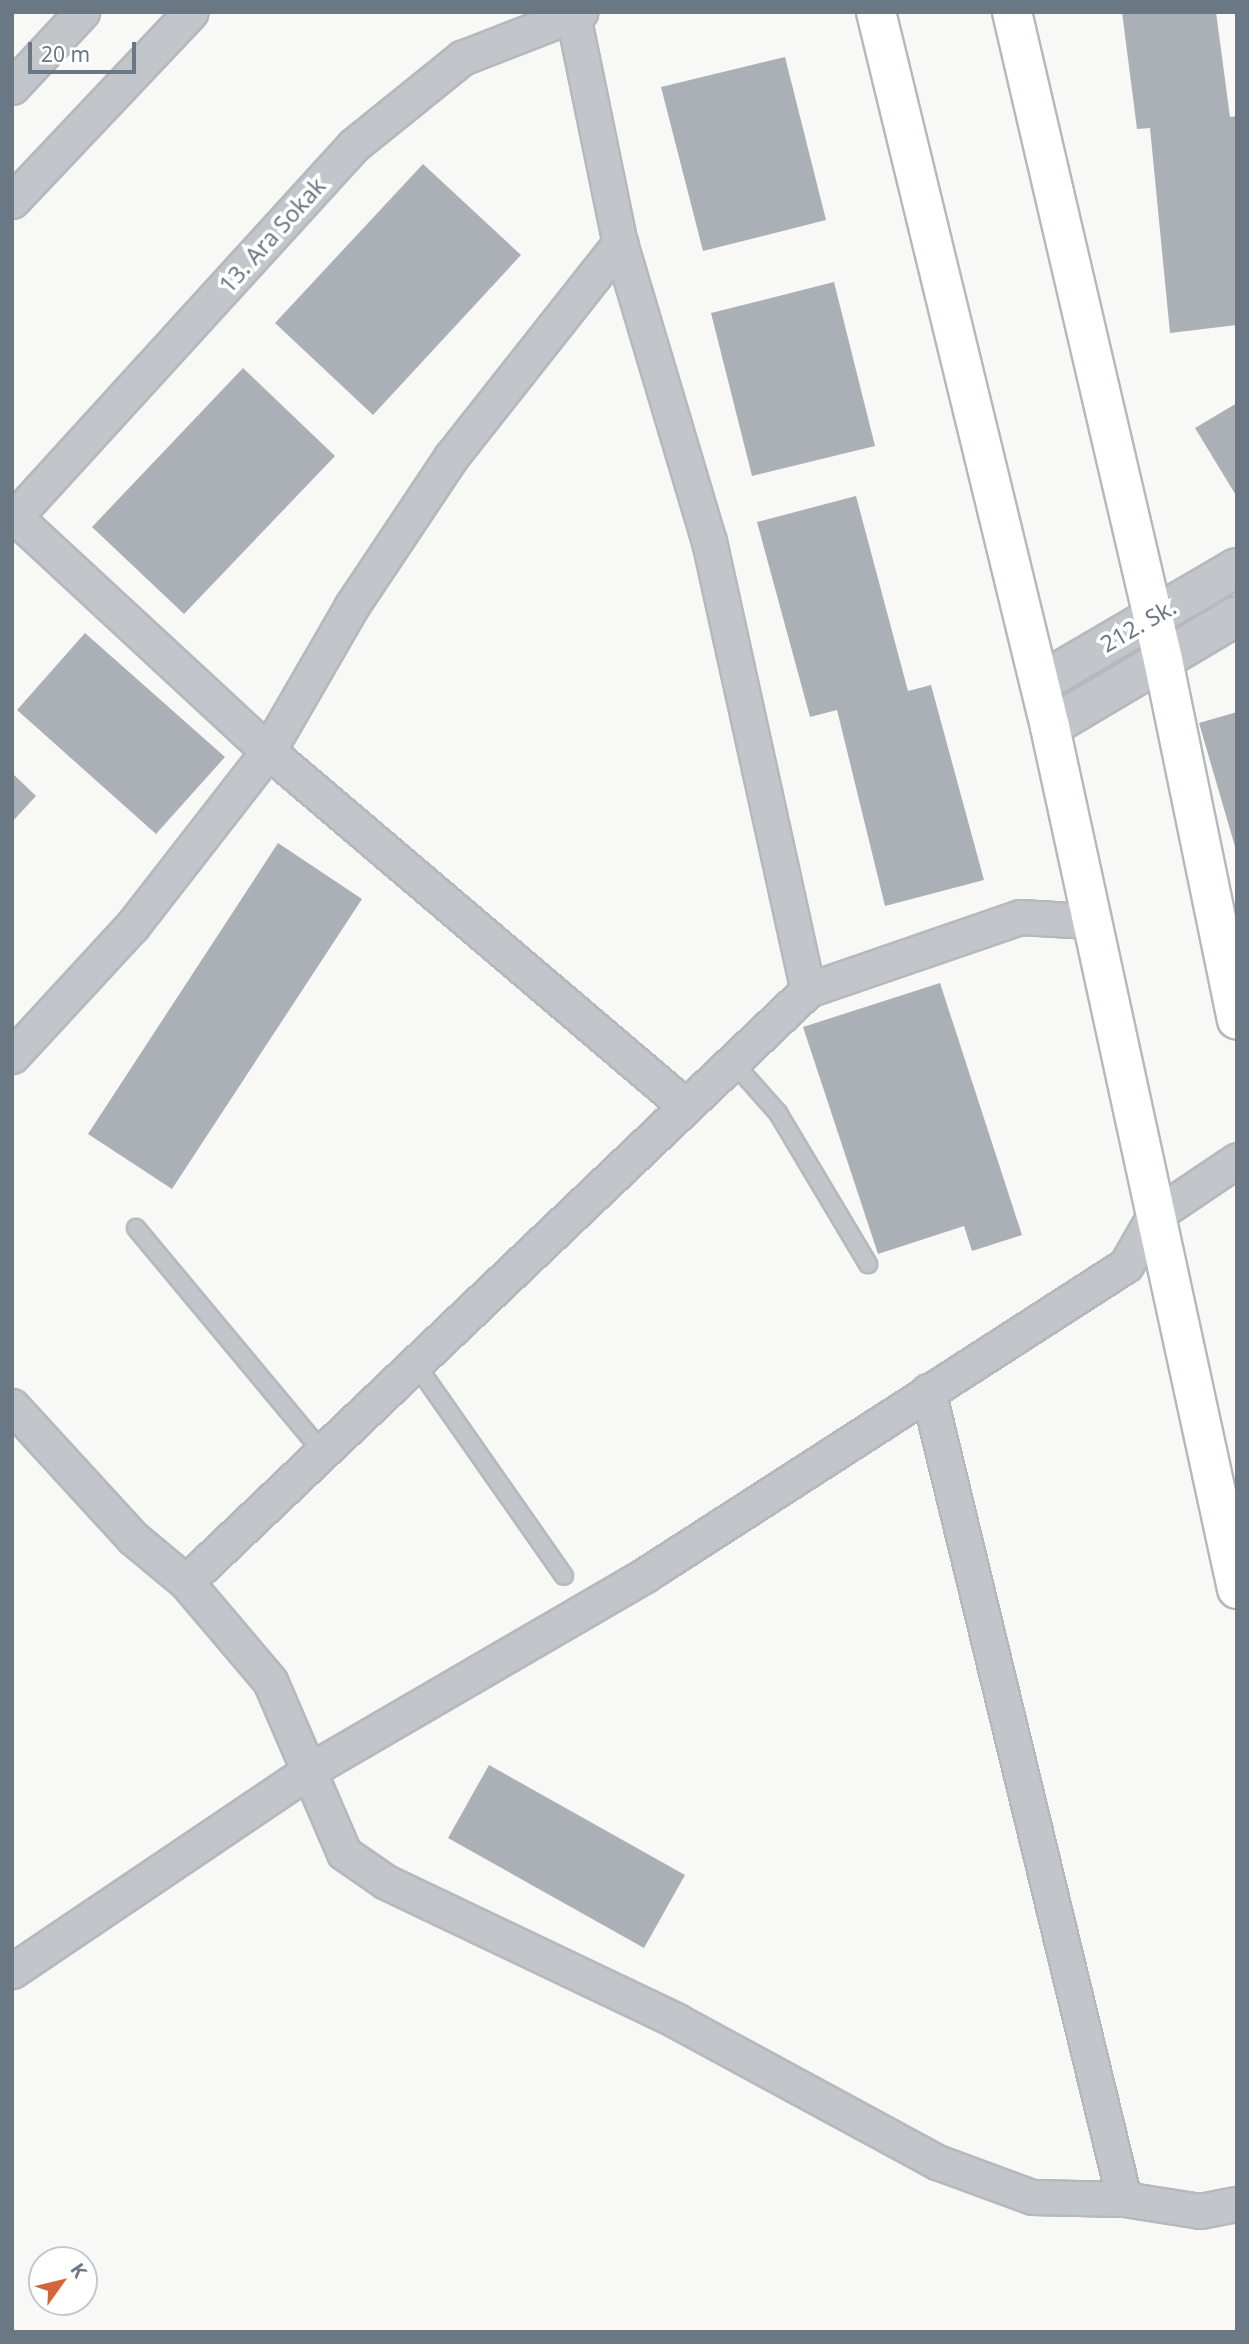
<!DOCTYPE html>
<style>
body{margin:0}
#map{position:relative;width:1249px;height:2344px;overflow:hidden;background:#f8f8f6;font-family:"Noto Sans",sans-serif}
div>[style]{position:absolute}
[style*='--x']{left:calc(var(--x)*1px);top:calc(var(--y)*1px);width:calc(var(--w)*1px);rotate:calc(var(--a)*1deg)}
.building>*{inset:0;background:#aab0b6}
.roads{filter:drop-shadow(2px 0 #b5b9bd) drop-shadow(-2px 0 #b5b9bd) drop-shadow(0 2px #b5b9bd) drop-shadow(0 -2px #b5b9bd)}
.service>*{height:16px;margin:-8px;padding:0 8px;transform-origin:8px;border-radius:8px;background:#c2c5c9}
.minor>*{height:33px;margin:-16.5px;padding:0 16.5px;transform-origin:16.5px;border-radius:16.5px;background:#c2c5c9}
.tertiary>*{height:38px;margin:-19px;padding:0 19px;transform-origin:19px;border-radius:19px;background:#c2c5c9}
.secondary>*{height:38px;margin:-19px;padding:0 19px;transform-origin:19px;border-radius:19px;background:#fff}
span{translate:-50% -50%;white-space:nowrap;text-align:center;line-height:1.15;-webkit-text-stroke:7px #fff;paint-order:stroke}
.street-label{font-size:23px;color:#6a7784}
.frame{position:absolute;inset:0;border:14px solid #6a7784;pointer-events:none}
.north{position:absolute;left:28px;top:2246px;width:70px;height:70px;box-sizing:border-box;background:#fff;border:2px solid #c3c9ce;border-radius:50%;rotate:56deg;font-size:19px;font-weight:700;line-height:28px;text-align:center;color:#6a7784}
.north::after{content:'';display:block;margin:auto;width:24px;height:32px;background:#d4643a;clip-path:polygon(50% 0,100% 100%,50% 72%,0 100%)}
.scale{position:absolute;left:28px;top:42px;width:108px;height:32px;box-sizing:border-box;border:4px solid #6a7784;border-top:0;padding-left:9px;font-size:21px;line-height:24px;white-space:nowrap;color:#6a7784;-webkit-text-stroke:5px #fff;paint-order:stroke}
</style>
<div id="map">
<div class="building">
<div style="clip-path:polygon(1122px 12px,1216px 12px,1230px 117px,1237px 116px,1237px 325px,1170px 333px,1150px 128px,1137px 129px)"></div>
<div style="clip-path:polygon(785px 57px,826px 220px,703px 251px,661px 87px)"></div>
<div style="clip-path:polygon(423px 164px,521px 255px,373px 415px,275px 323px)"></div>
<div style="clip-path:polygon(834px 282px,875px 446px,752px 476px,711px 313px)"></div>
<div style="clip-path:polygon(243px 368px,335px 456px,184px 614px,92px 527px)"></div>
<div style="clip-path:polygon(1237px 403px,1237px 497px,1195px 428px)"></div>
<div style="clip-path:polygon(856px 496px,908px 691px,931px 685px,984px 880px,885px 906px,837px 710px,810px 717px,757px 522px)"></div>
<div style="clip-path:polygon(85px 633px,225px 757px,156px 834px,17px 710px)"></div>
<div style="clip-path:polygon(1237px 712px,1237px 850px,1236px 850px,1199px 723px)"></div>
<div style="clip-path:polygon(12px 773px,36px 796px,12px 822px)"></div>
<div style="clip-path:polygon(278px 843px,362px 899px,172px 1189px,88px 1134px)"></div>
<div style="clip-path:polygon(940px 983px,1022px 1235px,972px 1251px,964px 1226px,878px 1254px,803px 1027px)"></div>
<div style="clip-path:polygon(489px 1765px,685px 1875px,644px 1948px,448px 1838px)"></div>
</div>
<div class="roads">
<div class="service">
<div style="--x:731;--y:1060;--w:71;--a:48.4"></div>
<div style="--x:778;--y:1113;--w:176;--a:59.2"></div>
<div style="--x:136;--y:1228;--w:295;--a:50.2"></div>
<div style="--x:417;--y:1366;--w:256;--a:55"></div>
</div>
<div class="minor">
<div style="--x:573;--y:15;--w:233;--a:78.4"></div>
<div style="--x:620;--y:243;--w:311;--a:73.4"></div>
<div style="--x:709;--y:541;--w:460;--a:77.6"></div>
<div style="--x:12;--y:87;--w:103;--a:-47"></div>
<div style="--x:12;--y:201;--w:260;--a:-46.6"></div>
<div style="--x:15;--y:517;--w:345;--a:42.8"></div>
<div style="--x:268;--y:751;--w:545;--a:40.38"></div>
<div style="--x:12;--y:520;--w:508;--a:-47.64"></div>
<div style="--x:354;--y:145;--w:139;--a:-38.9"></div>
<div style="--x:462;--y:58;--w:127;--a:-21.3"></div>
<div style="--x:12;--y:1056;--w:177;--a:-47.3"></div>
<div style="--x:132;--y:926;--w:222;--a:-52.1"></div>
<div style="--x:268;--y:751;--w:166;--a:-60"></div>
<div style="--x:351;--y:607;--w:180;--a:-56.3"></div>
<div style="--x:451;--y:457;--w:273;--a:-51.7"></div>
<div style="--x:928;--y:1391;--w:831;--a:76.36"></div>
<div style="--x:12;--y:1406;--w:179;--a:47.5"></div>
<div style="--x:133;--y:1538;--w:69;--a:39.7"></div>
<div style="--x:186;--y:1582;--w:130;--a:49.7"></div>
<div style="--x:270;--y:1681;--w:187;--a:66.7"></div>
<div style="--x:344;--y:1853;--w:51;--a:34.6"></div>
<div style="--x:386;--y:1882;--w:322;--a:25.5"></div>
<div style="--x:677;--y:2021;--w:296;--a:28.5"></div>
<div style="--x:937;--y:2162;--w:101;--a:20.2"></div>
<div style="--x:1032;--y:2197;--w:92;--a:1.2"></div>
<div style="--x:1124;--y:2199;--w:77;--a:9"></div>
<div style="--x:1200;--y:2211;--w:38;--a:-11"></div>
<div style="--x:186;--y:1582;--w:859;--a:-43.58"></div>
<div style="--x:808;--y:990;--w:224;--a:-19"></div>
<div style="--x:1020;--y:917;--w:69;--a:3.3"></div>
<div style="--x:12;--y:1971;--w:362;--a:-34"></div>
<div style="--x:312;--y:1769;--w:385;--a:-30.2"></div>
<div style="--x:645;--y:1575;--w:572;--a:-32.8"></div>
<div style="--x:1126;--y:1265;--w:56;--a:-60.3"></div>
<div style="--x:1154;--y:1216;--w:100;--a:-34"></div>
</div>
<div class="tertiary">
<div style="--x:1040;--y:683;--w:228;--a:-30.3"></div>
<div style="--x:1050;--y:727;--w:217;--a:-30.7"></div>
</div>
<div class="secondary">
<div style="--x:876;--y:12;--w:736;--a:76.32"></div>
<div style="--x:1050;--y:727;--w:882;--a:77.76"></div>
<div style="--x:1012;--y:12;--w:665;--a:76.88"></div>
<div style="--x:1163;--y:660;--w:367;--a:78.4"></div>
</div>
</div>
<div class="street-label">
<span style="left:272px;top:235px;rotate:-48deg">13. Ara Sokak</span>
<span style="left:1138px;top:625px;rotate:-30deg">212. Sk.</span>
</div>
<div class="frame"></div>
<div class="north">K</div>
<div class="scale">20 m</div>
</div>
